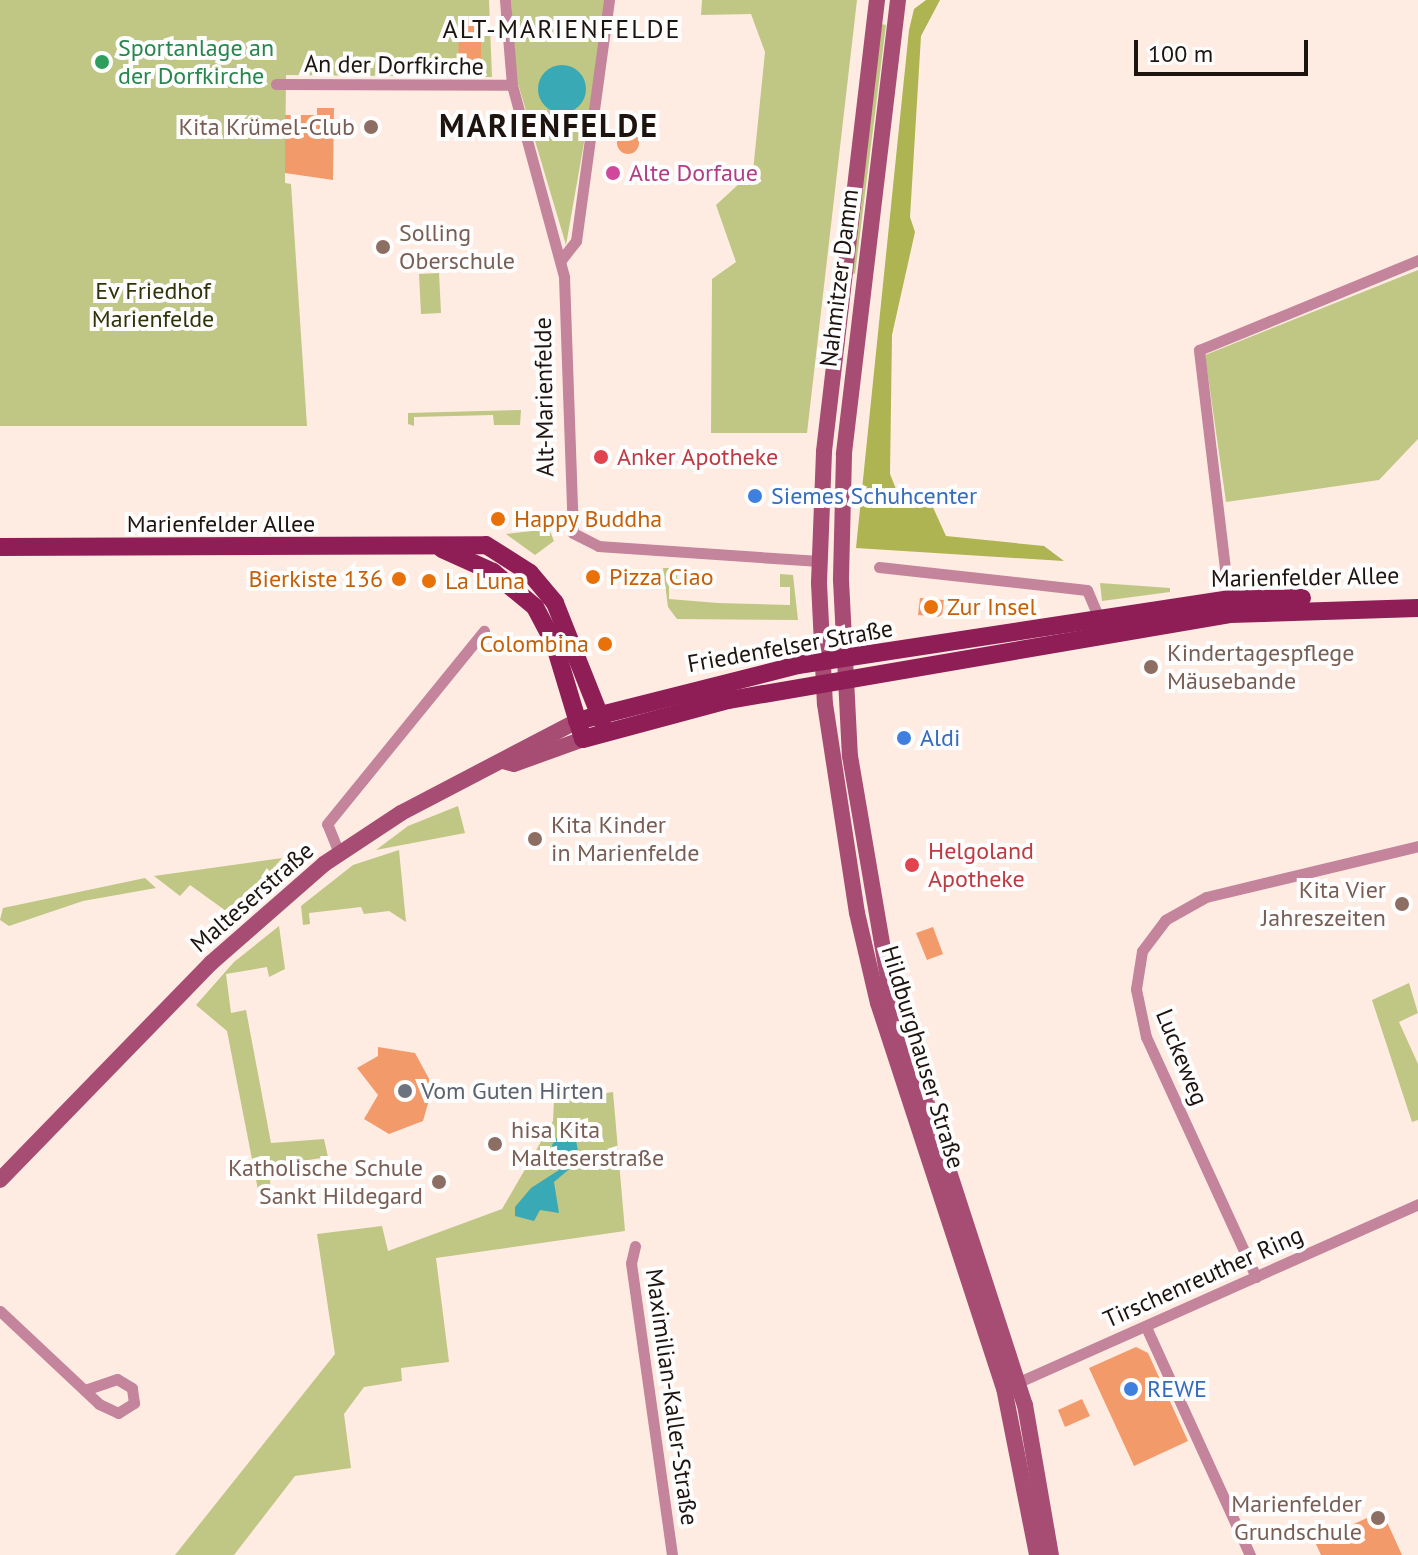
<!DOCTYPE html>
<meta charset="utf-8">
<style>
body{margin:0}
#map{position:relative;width:1418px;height:1555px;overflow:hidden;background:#feece3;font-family:"PT Sans",sans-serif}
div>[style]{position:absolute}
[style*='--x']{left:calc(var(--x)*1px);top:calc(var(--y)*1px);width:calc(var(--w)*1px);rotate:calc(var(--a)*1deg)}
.green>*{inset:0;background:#c0c684}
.forest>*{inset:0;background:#aeb451}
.water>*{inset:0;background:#39a9b5}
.round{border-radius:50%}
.building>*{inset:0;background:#f39a6a}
.street>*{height:11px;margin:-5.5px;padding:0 5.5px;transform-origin:5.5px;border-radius:5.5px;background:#c3849c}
.secondary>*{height:16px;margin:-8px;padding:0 8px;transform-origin:8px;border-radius:8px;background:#a74d74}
.primary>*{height:18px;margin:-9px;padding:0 9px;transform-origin:9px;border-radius:9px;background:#8f1e57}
.dots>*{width:22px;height:22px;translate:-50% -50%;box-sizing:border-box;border:4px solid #fdfdfd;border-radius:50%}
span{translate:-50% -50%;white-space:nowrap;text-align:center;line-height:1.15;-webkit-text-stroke:8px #fdfdfd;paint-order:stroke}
.leisure-label{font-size:24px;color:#27864d}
.left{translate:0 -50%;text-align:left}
.street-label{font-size:24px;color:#1e140f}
.education-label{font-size:24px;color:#785e54}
.right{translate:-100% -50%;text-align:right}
.hotel-label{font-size:24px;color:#b23c85}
.park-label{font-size:24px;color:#313307}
.health-label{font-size:24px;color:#be3a42}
.shop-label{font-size:24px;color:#366cbe}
.food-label{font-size:24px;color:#c56008}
.worship-label{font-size:24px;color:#5b616d}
.neighbourhood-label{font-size:26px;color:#1e140f;letter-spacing:2px}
.district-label{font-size:32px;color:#1e140f;font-weight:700;letter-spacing:2px}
.scale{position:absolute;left:1134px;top:40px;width:174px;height:36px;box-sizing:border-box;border:4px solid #1e140f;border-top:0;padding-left:10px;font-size:24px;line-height:28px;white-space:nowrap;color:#1e140f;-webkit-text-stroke:6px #fdfdfd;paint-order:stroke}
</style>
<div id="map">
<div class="green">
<div style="clip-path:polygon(0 0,489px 0,492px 77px,286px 75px,285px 183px,291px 184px,307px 426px,0 426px)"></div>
<div style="clip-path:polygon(511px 0,604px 0,603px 35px,566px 245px,516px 77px)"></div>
<div style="clip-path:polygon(702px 0,857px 0,807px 433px,711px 433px,712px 279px,736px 262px,716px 205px,753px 171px,765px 52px,751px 14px,701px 15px)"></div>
<div style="clip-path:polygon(881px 24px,886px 25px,855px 274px,851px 273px)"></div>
<div style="clip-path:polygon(1418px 270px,1418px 439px,1379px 480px,1226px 502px,1205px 355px)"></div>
<div style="clip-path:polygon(439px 273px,441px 313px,421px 314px,419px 274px)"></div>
<div style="clip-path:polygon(521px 410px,520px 425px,494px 425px,493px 415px,414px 417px,414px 426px,408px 424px,408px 413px)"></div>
<div style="clip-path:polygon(549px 529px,554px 541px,535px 555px,506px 534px)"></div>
<div style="clip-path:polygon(663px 568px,678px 568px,677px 580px,669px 581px,669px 599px,718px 603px,790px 605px,790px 587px,780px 587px,780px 574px,793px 575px,798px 620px,677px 619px,668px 607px)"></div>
<div style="clip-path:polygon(1100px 583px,1170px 588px,1170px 592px,1102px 601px)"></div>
<div style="clip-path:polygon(458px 806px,465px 833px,376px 850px,408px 826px)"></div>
<div style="clip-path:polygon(399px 850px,406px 922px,389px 911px,364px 914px,361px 907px,309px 913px,310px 924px,303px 925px,301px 906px,353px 865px)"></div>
<div style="clip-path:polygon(282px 858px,233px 916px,190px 885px,180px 896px,154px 876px)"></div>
<div style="clip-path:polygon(145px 878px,156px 888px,83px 901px,9px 926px,0 920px,3px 908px)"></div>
<div style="clip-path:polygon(279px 926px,285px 969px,269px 977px,267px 967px,226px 974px,231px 1013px,246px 1010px,271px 1143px,324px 1139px,328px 1157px,269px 1166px,271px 1193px,259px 1195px,227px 1031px,196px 1005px,234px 962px)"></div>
<div style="clip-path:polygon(1409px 983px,1418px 1013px,1399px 1022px,1418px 1064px,1418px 1120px,1412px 1122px,1372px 1000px)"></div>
<div style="clip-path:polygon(613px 1092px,625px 1231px,436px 1258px,449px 1362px,401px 1368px,402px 1381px,364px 1387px,344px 1414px,351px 1468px,295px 1476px,234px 1555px,175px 1555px,335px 1354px,317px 1234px,382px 1226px,388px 1251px,502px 1209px,553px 1121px,554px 1100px)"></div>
</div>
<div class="forest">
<div style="clip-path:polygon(926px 0,940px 0,921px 36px,910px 217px,915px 232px,892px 335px,890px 474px,902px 504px,931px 503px,946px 536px,1044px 546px,1064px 561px,856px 548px,909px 30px,914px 9px)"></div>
</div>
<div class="water">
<div class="round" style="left:538px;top:65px;width:48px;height:48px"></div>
<div style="clip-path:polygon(571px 1117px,580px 1160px,554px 1182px,559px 1213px,540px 1210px,534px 1221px,515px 1216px,515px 1207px,531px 1188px,559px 1170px,552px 1145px)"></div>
</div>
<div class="building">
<div style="clip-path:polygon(459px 20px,481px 20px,481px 70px,458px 70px)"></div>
<div style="clip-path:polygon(317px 108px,334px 108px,333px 180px,285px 173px,285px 115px,317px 115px)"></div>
<div class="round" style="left:617px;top:132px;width:22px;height:22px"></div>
<div style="clip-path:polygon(920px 598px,944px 600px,942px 617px,918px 615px)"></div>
<div style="clip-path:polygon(933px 927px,943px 954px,927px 960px,916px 933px)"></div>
<div style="clip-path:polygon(378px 1047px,415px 1053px,433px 1086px,423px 1121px,389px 1134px,364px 1119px,378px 1095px,357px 1068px,378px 1056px)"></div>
<div style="clip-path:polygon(1136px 1347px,1148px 1353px,1188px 1441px,1134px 1466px,1089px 1368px)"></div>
<div style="clip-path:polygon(1082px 1399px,1090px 1416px,1065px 1427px,1058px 1410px)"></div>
<div style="clip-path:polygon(1382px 1511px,1402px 1555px,1321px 1555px,1315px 1542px)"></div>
</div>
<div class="street">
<div style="--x:505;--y:0;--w:85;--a:85.3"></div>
<div style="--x:512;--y:85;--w:199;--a:74.8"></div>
<div style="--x:564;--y:277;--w:256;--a:88"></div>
<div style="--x:573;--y:533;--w:28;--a:27"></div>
<div style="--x:598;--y:546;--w:222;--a:3.9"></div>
<div style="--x:276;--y:84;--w:236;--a:0.2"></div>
<div style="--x:561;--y:260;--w:24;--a:-52"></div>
<div style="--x:576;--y:241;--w:243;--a:-82.2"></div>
<div style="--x:879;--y:567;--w:209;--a:6.3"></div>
<div style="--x:1087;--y:590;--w:30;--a:67"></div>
<div style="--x:1229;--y:602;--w:254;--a:-96.8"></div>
<div style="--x:1199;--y:350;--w:237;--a:-22.3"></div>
<div style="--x:339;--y:853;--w:31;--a:-112"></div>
<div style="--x:327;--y:824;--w:249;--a:-50.9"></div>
<div style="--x:635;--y:1246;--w:17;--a:103"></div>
<div style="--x:631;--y:1263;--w:295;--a:82"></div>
<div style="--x:1256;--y:1277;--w:264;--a:-114.6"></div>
<div style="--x:1146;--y:1037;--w:49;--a:-101.8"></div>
<div style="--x:1136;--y:989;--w:38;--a:-81"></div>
<div style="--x:1142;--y:951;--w:39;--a:-53"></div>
<div style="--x:1165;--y:920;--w:47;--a:-29.3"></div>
<div style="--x:1206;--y:897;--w:218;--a:-13.5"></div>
<div style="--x:0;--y:1311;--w:136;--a:43.2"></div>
<div style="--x:99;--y:1404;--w:21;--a:25"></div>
<div style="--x:118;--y:1413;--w:19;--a:-32"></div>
<div style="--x:134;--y:1403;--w:15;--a:-98"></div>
<div style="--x:132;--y:1388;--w:17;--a:-149"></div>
<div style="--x:117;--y:1379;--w:34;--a:161"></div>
<div style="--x:1146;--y:1327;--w:251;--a:65.5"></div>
<div style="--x:1012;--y:1385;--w:445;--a:-24"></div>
</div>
<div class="secondary">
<div style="--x:877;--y:0;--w:455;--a:96.7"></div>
<div style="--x:824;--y:452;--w:131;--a:92.2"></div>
<div style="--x:819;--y:583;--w:121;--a:87.2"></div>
<div style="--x:825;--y:704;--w:211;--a:81.3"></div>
<div style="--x:857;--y:913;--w:92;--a:76.9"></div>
<div style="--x:878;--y:1003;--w:405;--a:71.9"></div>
<div style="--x:1004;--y:1388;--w:170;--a:78.8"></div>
<div style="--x:898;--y:0;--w:458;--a:96.8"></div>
<div style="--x:844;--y:455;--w:125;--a:91.4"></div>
<div style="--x:841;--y:580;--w:176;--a:87.1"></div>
<div style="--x:850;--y:756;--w:237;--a:80.3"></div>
<div style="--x:890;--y:990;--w:436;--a:72"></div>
<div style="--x:1025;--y:1405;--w:152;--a:80.2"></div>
<div style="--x:503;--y:761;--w:11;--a:15"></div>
<div style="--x:514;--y:764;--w:73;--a:-19.9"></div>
<div style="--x:0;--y:1180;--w:303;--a:-45.8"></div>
<div style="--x:211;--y:963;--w:150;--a:-41.2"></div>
<div style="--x:324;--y:864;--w:92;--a:-33.5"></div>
<div style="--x:401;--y:813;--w:199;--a:-27.6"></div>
</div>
<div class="primary">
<div style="--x:0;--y:547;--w:486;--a:-0.2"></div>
<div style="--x:486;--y:545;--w:52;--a:32.5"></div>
<div style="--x:530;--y:573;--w:39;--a:50"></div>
<div style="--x:555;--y:603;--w:127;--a:68.3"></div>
<div style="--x:442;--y:549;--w:56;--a:24.3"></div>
<div style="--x:493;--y:572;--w:55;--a:39.8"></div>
<div style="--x:535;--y:607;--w:41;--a:62.2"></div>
<div style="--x:554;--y:643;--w:100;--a:73.2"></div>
<div style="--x:583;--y:739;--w:151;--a:-15"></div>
<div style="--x:729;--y:700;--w:508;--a:-9.74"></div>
<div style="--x:1230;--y:614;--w:188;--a:-1.8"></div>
<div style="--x:577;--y:721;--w:228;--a:-14.2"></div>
<div style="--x:798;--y:665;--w:436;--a:-8.7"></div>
<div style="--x:1229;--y:599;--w:73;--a:-0.8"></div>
</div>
<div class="dots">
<div style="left:102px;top:62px;background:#2e9e5b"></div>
<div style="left:371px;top:127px;background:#8d6e63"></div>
<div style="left:613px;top:173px;background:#d1479c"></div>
<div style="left:383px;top:247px;background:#8d6e63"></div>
<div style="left:601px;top:457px;background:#e0444e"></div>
<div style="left:755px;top:496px;background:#3f7fe0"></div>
<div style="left:498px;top:519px;background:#e8710a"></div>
<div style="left:593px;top:577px;background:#e8710a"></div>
<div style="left:399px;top:579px;background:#e8710a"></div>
<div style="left:429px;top:581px;background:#e8710a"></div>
<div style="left:931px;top:607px;background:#e8710a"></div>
<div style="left:605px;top:644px;background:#e8710a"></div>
<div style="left:1151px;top:667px;background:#8d6e63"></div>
<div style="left:904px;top:738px;background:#3f7fe0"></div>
<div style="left:535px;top:839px;background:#8d6e63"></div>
<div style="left:912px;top:865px;background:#e0444e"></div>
<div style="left:1402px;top:904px;background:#8d6e63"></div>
<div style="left:405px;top:1091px;background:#6b7280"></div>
<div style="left:495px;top:1144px;background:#8d6e63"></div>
<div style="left:439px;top:1182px;background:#8d6e63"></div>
<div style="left:1131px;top:1389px;background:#3f7fe0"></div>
<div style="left:1378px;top:1518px;background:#8d6e63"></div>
</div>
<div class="leisure-label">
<span class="left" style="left:118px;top:62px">Sportanlage an<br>der Dorfkirche</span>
</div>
<div class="street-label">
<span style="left:394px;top:65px;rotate:1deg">An der Dorfkirche</span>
<span style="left:839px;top:278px;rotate:-83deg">Nahmitzer Damm</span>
<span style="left:544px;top:397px;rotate:-91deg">Alt-Marienfelde</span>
<span style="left:221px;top:524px">Marienfelder Allee</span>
<span style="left:1305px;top:577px;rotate:-1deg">Marienfelder Allee</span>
<span style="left:790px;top:646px;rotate:-10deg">Friedenfelser Straße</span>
<span style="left:252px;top:897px;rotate:-41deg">Malteserstraße</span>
<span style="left:923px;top:1057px;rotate:73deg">Hildburghauser Straße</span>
<span style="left:1182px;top:1057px;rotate:68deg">Luckeweg</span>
<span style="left:1203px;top:1277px;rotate:-24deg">Tirschenreuther Ring</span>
<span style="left:672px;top:1397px;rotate:82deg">Maximilian-Kaller-Straße</span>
</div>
<div class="education-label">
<span class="right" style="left:355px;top:127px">Kita Krümel-Club</span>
<span class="left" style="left:399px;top:247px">Solling<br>Oberschule</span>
<span class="left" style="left:1167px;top:667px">Kindertagespflege<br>Mäusebande</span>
<span class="left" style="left:551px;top:839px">Kita Kinder<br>in Marienfelde</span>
<span class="right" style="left:1386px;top:904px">Kita Vier<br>Jahreszeiten</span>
<span class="left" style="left:511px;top:1144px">hisa Kita<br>Malteserstraße</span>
<span class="right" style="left:423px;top:1182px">Katholische Schule<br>Sankt Hildegard</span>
<span class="right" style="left:1362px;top:1518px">Marienfelder<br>Grundschule</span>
</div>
<div class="hotel-label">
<span class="left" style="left:629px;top:173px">Alte Dorfaue</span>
</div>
<div class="park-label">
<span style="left:153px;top:305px">Ev Friedhof<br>Marienfelde</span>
</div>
<div class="health-label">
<span class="left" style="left:617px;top:457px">Anker Apotheke</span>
<span class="left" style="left:928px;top:865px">Helgoland<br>Apotheke</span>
</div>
<div class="shop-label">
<span class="left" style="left:771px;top:496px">Siemes Schuhcenter</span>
<span class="left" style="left:920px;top:738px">Aldi</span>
<span class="left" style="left:1147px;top:1389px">REWE</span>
</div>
<div class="food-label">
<span class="left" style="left:514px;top:519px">Happy Buddha</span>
<span class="left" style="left:609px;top:577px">Pizza Ciao</span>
<span class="right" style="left:383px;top:579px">Bierkiste 136</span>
<span class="left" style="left:445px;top:581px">La Luna</span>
<span class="left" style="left:947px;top:607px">Zur Insel</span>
<span class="right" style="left:589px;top:644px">Colombina</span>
</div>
<div class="worship-label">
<span class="left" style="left:421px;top:1091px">Vom Guten Hirten</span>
</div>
<div class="neighbourhood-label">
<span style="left:562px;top:29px">ALT-MARIENFELDE</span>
</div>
<div class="district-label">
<span style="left:549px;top:125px">MARIENFELDE</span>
</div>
<div class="scale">100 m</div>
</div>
